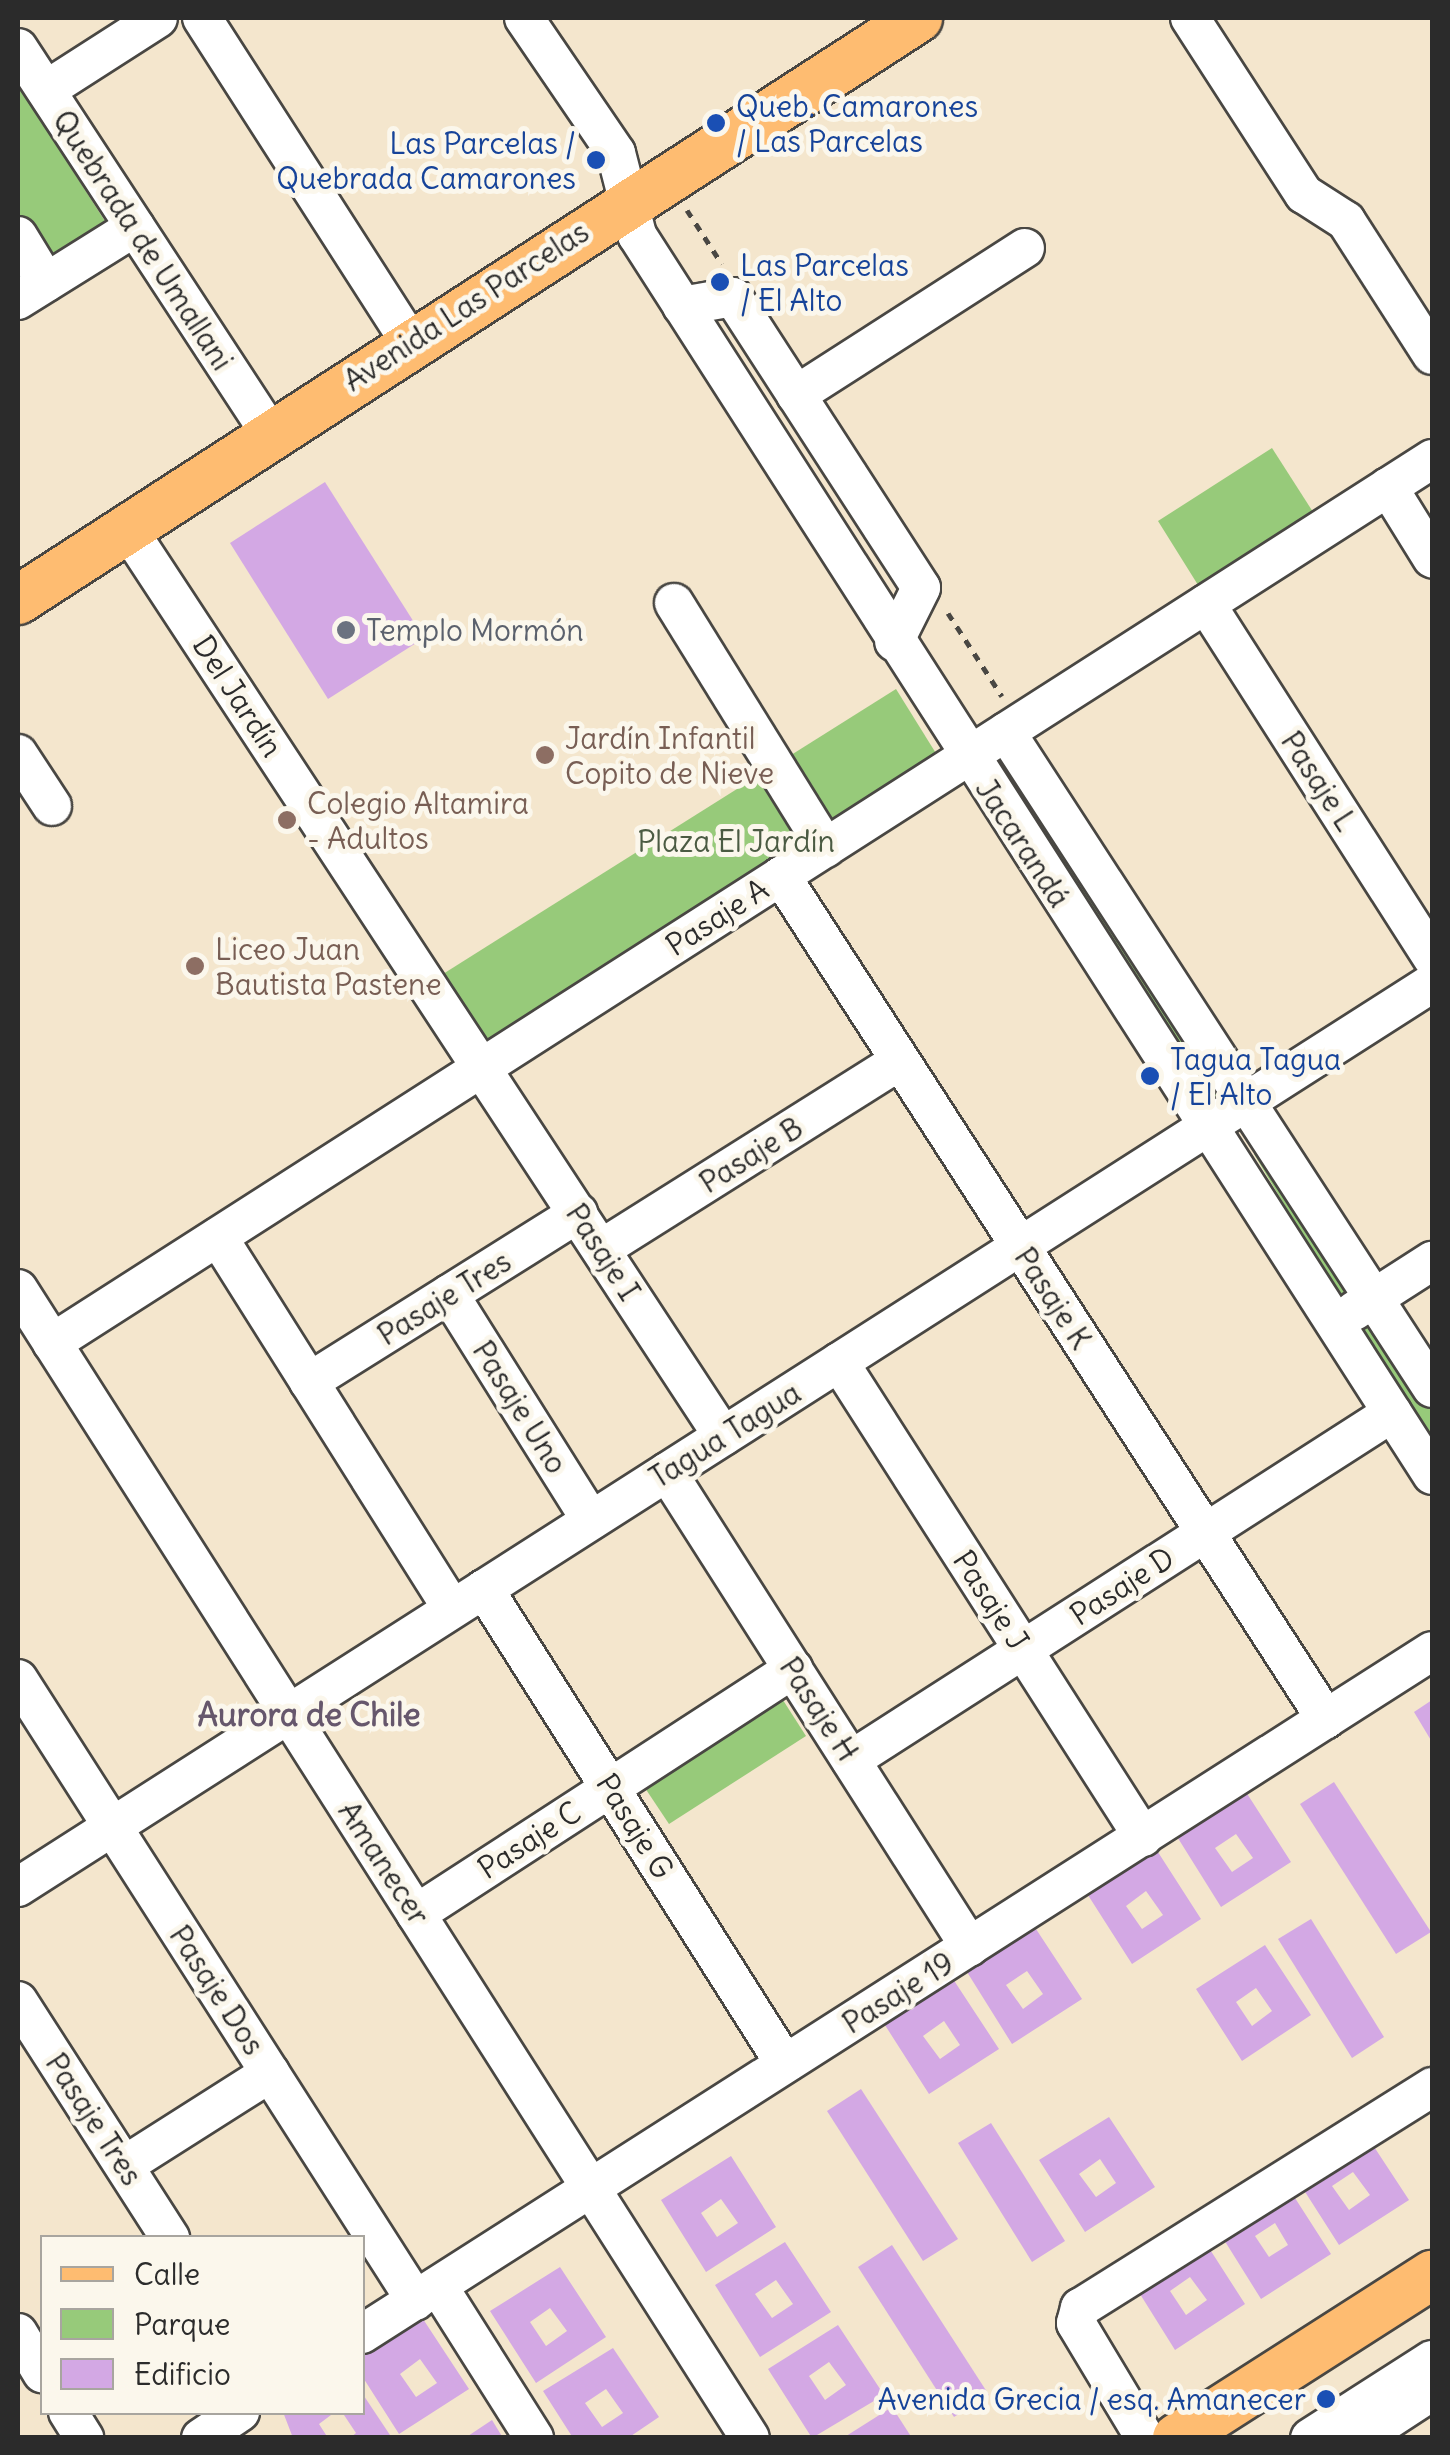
<!DOCTYPE html>
<meta charset="utf-8">
<style>
body{margin:0}
#map{position:relative;width:1450px;height:2455px;overflow:hidden;background:#f4e6cd;font-family:Delius,sans-serif}
div>[style]{position:absolute}
[style*='--x']{left:calc(var(--x)*1px);top:calc(var(--y)*1px);width:calc(var(--w)*1px);rotate:calc(var(--a)*1deg)}
.green>*{inset:0;background:#97ca7a}
.building>*{inset:0;background:#d3a8e4}
.path>*{height:5px;margin-top:-2.5px;transform-origin:0;background:repeating-linear-gradient(90deg,#494743 0 8px,transparent 0 16px)}
.roads{filter:drop-shadow(2px 0 #494743) drop-shadow(-2px 0 #494743) drop-shadow(0 2px #494743) drop-shadow(0 -2px #494743)}
.minor>*{height:38px;margin:-19px;padding:0 19px;transform-origin:19px;border-radius:19px;background:#fff}
.major>*{height:48px;margin:-24px;padding:0 24px;transform-origin:24px;border-radius:24px;background:#febc71}
.dots>*{width:28px;height:28px;translate:-50% -50%;box-sizing:border-box;border:5px solid #fbf7ec;border-radius:50%}
span{translate:-50% -50%;white-space:nowrap;text-align:center;line-height:1.15;-webkit-text-stroke:10px #fbf7ec;paint-order:stroke}
.transit-label{font-size:30px;color:#164399}
.left{translate:0 -50%;text-align:left}
.right{translate:-100% -50%;text-align:right}
.street-label{font-size:30px;color:#2b2b2b}
.worship-label{font-size:30px;color:#5b616d}
.education-label{font-size:30px;color:#785e54}
.park-label{font-size:30px;color:#4b5b43}
.neighbourhood-label{font-size:32px;color:#66576c;font-weight:700}
.frame{position:absolute;inset:0;border:20px solid #2b2b2b;pointer-events:none}
.legend{position:absolute;left:40px;top:2235px;width:325px;height:180px;box-sizing:border-box;background:#fbf7ec;border:2px solid #a8a59f;margin:0;padding:12px 18px;list-style:none;font-size:30px;color:#2b2b2b}
.legend li{display:flex;align-items:center;gap:20px;height:50px}
.legend b{width:50px;border:2px solid #a8a59f}
</style>
<div id="map">
<div class="green">
<div style="clip-path:polygon(18px 85px,110px 229px,52px 267px,18px 216px)"></div>
<div style="clip-path:polygon(1272px 448px,1313px 512px,1198px 585px,1158px 521px)"></div>
<div style="clip-path:polygon(896px 689px,942px 763px,490px 1049px,443px 974px)"></div>
<div style="clip-path:polygon(1032px 752px,1241px 1080px,1211px 1103px,995px 770px)"></div>
<div style="clip-path:polygon(1273px 1142px,1367px 1285px,1341px 1300px,1254px 1154px)"></div>
<div style="clip-path:polygon(1385px 1310px,1432px 1383px,1432px 1440px,1359px 1326px)"></div>
<div style="clip-path:polygon(781px 1697px,806px 1736px,669px 1824px,643px 1785px)"></div>
</div>
<div class="building">
<div style="clip-path:polygon(325px 482px,424px 638px,328px 699px,230px 543px)"></div>
<div style="clip-path:polygon(1432px 1700px,1432px 1742px,1414px 1712px)"></div>
<div style="clip-path:polygon(1334px 1782px,1431px 1932px,1396px 1954px,1300px 1804px)"></div>
<div style="clip-path:polygon(evenodd,1246px 1792px,1291px 1862px,1221px 1907px,1176px 1835px,1246px 1792px,1236px 1834px,1253px 1858px,1232px 1872px,1215px 1848px,1236px 1834px)"></div>
<div style="clip-path:polygon(evenodd,1156px 1849px,1201px 1919px,1132px 1964px,1086px 1892px,1156px 1849px,1146px 1891px,1163px 1915px,1142px 1929px,1126px 1906px,1146px 1891px)"></div>
<div style="clip-path:polygon(1311px 1919px,1384px 2037px,1352px 2058px,1278px 1939px)"></div>
<div style="clip-path:polygon(evenodd,1036px 1929px,1082px 1999px,1012px 2044px,967px 1972px,1036px 1929px,1027px 1971px,1043px 1994px,1023px 2009px,1006px 1985px,1027px 1971px)"></div>
<div style="clip-path:polygon(evenodd,1265px 1945px,1311px 2015px,1242px 2061px,1196px 1989px,1265px 1945px,1256px 1988px,1272px 2011px,1252px 2026px,1236px 2002px,1256px 1988px)"></div>
<div style="clip-path:polygon(evenodd,953px 1979px,999px 2049px,929px 2094px,883px 2022px,953px 1979px,944px 2021px,960px 2045px,940px 2059px,923px 2036px,944px 2021px)"></div>
<div style="clip-path:polygon(861px 2089px,958px 2239px,923px 2261px,827px 2111px)"></div>
<div style="clip-path:polygon(evenodd,1109px 2117px,1155px 2187px,1085px 2232px,1039px 2160px,1109px 2117px,1100px 2159px,1116px 2183px,1096px 2197px,1079px 2174px,1100px 2159px)"></div>
<div style="clip-path:polygon(991px 2123px,1065px 2241px,1032px 2262px,958px 2143px)"></div>
<div style="clip-path:polygon(evenodd,1363px 2130px,1409px 2200px,1339px 2245px,1293px 2173px,1363px 2130px,1353px 2172px,1370px 2195px,1349px 2210px,1332px 2186px,1353px 2172px)"></div>
<div style="clip-path:polygon(evenodd,731px 2156px,776px 2227px,706px 2272px,661px 2200px,731px 2156px,721px 2199px,738px 2223px,717px 2237px,701px 2213px,721px 2199px)"></div>
<div style="clip-path:polygon(evenodd,1286px 2184px,1331px 2254px,1261px 2299px,1216px 2227px,1286px 2184px,1275px 2223px,1288px 2245px,1269px 2257px,1255px 2236px,1275px 2223px)"></div>
<div style="clip-path:polygon(evenodd,1200px 2234px,1245px 2304px,1175px 2350px,1130px 2278px,1200px 2234px,1190px 2277px,1207px 2300px,1186px 2315px,1170px 2291px,1190px 2277px)"></div>
<div style="clip-path:polygon(evenodd,785px 2242px,831px 2312px,760px 2357px,715px 2285px,785px 2242px,776px 2280px,793px 2304px,772px 2318px,755px 2294px,776px 2280px)"></div>
<div style="clip-path:polygon(892px 2245px,989px 2395px,954px 2417px,858px 2267px)"></div>
<div style="clip-path:polygon(evenodd,560px 2267px,606px 2337px,536px 2383px,490px 2311px,560px 2267px,550px 2308px,567px 2331px,546px 2346px,530px 2322px,550px 2308px)"></div>
<div style="clip-path:polygon(evenodd,423px 2319px,469px 2389px,399px 2434px,362px 2376px,362px 2357px,423px 2319px,420px 2359px,437px 2383px,416px 2397px,400px 2374px,420px 2359px)"></div>
<div style="clip-path:polygon(evenodd,838px 2325px,884px 2395px,812px 2438px,768px 2369px,838px 2325px,829px 2362px,846px 2385px,825px 2400px,809px 2376px,829px 2362px)"></div>
<div style="clip-path:polygon(evenodd,613px 2348px,659px 2417px,628px 2438px,573px 2438px,543px 2391px,613px 2348px,606px 2389px,623px 2413px,602px 2427px,585px 2403px,606px 2389px)"></div>
<div style="clip-path:polygon(362px 2393px,392px 2438px,350px 2438px,356px 2433px,342px 2412px,362px 2412px)"></div>
<div style="clip-path:polygon(892px 2407px,912px 2438px,843px 2438px)"></div>
<div style="clip-path:polygon(283px 2412px,335px 2412px,319px 2424px,328px 2438px,293px 2438px)"></div>
<div style="clip-path:polygon(492px 2420px,503px 2438px,465px 2438px)"></div>
</div>
<div class="path">
<div style="--x:687;--y:210;--w:64;--a:57.1"></div>
<div style="--x:948;--y:613;--w:99;--a:57"></div>
</div>
<div class="roads">
<div class="minor">
<div style="--x:202;--y:18;--w:385;--a:57.3"></div>
<div style="--x:524;--y:18;--w:163;--a:55.7"></div>
<div style="--x:616;--y:153;--w:85;--a:75.6"></div>
<div style="--x:637;--y:235;--w:1473;--a:57.33"></div>
<div style="--x:1190;--y:18;--w:210;--a:57.1"></div>
<div style="--x:1304;--y:194;--w:50;--a:32.7"></div>
<div style="--x:1346;--y:221;--w:159;--a:57.3"></div>
<div style="--x:18;--y:48;--w:459;--a:56.8"></div>
<div style="--x:46;--y:90;--w:133;--a:-32.7"></div>
<div style="--x:18;--y:236;--w:54;--a:58.7"></div>
<div style="--x:18;--y:300;--w:138;--a:-32"></div>
<div style="--x:682;--y:306;--w:52;--a:-10"></div>
<div style="--x:733;--y:297;--w:346;--a:57.1"></div>
<div style="--x:921;--y:588;--w:60;--a:116.6"></div>
<div style="--x:796;--y:395;--w:272;--a:-32.7"></div>
<div style="--x:1388;--y:487;--w:84;--a:58.2"></div>
<div style="--x:125;--y:525;--w:1090;--a:56.72"></div>
<div style="--x:674;--y:603;--w:288;--a:58.2"></div>
<div style="--x:1206;--y:604;--w:420;--a:57.4"></div>
<div style="--x:1006;--y:732;--w:782;--a:57"></div>
<div style="--x:18;--y:754;--w:62;--a:56.8"></div>
<div style="--x:781;--y:876;--w:1004;--a:57.12"></div>
<div style="--x:218;--y:1237;--w:439;--a:57.8"></div>
<div style="--x:601;--y:1249;--w:353;--a:-32.2"></div>
<div style="--x:18;--y:1289;--w:1362;--a:57.5"></div>
<div style="--x:449;--y:1294;--w:267;--a:57.9"></div>
<div style="--x:1354;--y:1311;--w:93;--a:-32.7"></div>
<div style="--x:52;--y:1343;--w:1639;--a:-32.64"></div>
<div style="--x:839;--y:1362;--w:564;--a:57.38"></div>
<div style="--x:309;--y:1382;--w:318;--a:-32.1"></div>
<div style="--x:667;--y:1472;--w:563;--a:57.47"></div>
<div style="--x:484;--y:1589;--w:562;--a:57.64"></div>
<div style="--x:18;--y:1679;--w:738;--a:57.39"></div>
<div style="--x:851;--y:1760;--w:643;--a:-32.68"></div>
<div style="--x:18;--y:1887;--w:1678;--a:-32.59"></div>
<div style="--x:416;--y:1914;--w:450;--a:-33"></div>
<div style="--x:18;--y:2001;--w:282;--a:57.3"></div>
<div style="--x:125;--y:2165;--w:172;--a:-32.4"></div>
<div style="--x:438;--y:2286;--w:180;--a:57.7"></div>
<div style="--x:18;--y:2333;--w:47;--a:59"></div>
<div style="--x:362;--y:2334;--w:1269;--a:-32.55"></div>
<div style="--x:68;--y:2412;--w:31;--a:58"></div>
<div style="--x:201;--y:2438;--w:47;--a:-33.7"></div>
<div style="--x:1145;--y:2438;--w:134;--a:-121"></div>
<div style="--x:1076;--y:2323;--w:16;--a:-75"></div>
<div style="--x:1080;--y:2308;--w:416;--a:-32.1"></div>
<div style="--x:1310;--y:2438;--w:145;--a:-32.6"></div>
<div style="--x:1360;--y:2438;--w:86;--a:-33.1"></div>
</div>
<div class="major">
<div style="--x:18;--y:600;--w:1072;--a:-32.89"></div>
<div style="--x:1177;--y:2438;--w:303;--a:-32.6"></div>
</div>
</div>
<div class="dots">
<div style="left:716px;top:123px;background:#1a4fb4"></div>
<div style="left:596px;top:160px;background:#1a4fb4"></div>
<div style="left:720px;top:282px;background:#1a4fb4"></div>
<div style="left:346px;top:630px;background:#6b7280"></div>
<div style="left:545px;top:755px;background:#8d6e63"></div>
<div style="left:287px;top:820px;background:#8d6e63"></div>
<div style="left:195px;top:966px;background:#8d6e63"></div>
<div style="left:1150px;top:1076px;background:#1a4fb4"></div>
<div style="left:1326px;top:2399px;background:#1a4fb4"></div>
</div>
<div class="transit-label">
<span class="left" style="left:736px;top:123px">Queb. Camarones<br>/ Las Parcelas</span>
<span class="right" style="left:576px;top:160px">Las Parcelas /<br>Quebrada Camarones</span>
<span class="left" style="left:740px;top:282px">Las Parcelas<br>/ El Alto</span>
<span class="left" style="left:1170px;top:1076px">Tagua Tagua<br>/ El Alto</span>
<span class="right" style="left:1306px;top:2399px">Avenida Grecia / esq. Amanecer</span>
</div>
<div class="street-label">
<span style="left:143px;top:240px;rotate:57deg">Quebrada de Umallani</span>
<span style="left:466px;top:306px;rotate:-33deg">Avenida Las Parcelas</span>
<span style="left:238px;top:696px;rotate:57deg">Del Jardín</span>
<span style="left:1319px;top:781px;rotate:57deg">Pasaje L</span>
<span style="left:1023px;top:843px;rotate:57deg">Jacarandá</span>
<span style="left:717px;top:917px;rotate:-33deg">Pasaje A</span>
<span style="left:751px;top:1155px;rotate:-32deg">Pasaje B</span>
<span style="left:603px;top:1252px;rotate:57deg">Pasaje I</span>
<span style="left:444px;top:1298px;rotate:-32deg">Pasaje Tres</span>
<span style="left:1053px;top:1298px;rotate:57deg">Pasaje K</span>
<span style="left:520px;top:1407px;rotate:58deg">Pasaje Uno</span>
<span style="left:725px;top:1435px;rotate:-32deg">Tagua Tagua</span>
<span style="left:1122px;top:1586px;rotate:-33deg">Pasaje D</span>
<span style="left:991px;top:1600px;rotate:57deg">Pasaje J</span>
<span style="left:819px;top:1709px;rotate:57deg">Pasaje H</span>
<span style="left:635px;top:1826px;rotate:58deg">Pasaje G</span>
<span style="left:529px;top:1840px;rotate:-33deg">Pasaje C</span>
<span style="left:384px;top:1863px;rotate:57deg">Amanecer</span>
<span style="left:217px;top:1990px;rotate:57deg">Pasaje Dos</span>
<span style="left:898px;top:1993px;rotate:-32deg">Pasaje 19</span>
<span style="left:94px;top:2119px;rotate:57deg">Pasaje Tres</span>
</div>
<div class="worship-label">
<span class="left" style="left:366px;top:630px">Templo Mormón</span>
</div>
<div class="education-label">
<span class="left" style="left:565px;top:755px">Jardín Infantil<br>Copito de Nieve</span>
<span class="left" style="left:307px;top:820px">Colegio Altamira<br>- Adultos</span>
<span class="left" style="left:215px;top:966px">Liceo Juan<br>Bautista Pastene</span>
</div>
<div class="park-label">
<span style="left:736px;top:841px">Plaza El Jardín</span>
</div>
<div class="neighbourhood-label">
<span style="left:309px;top:1715px">Aurora de Chile</span>
</div>
<div class="frame"></div>
<ul class="legend">
<li><b style="height:12px;background:#febc71"></b>Calle</li>
<li><b style="height:28px;background:#97ca7a"></b>Parque</li>
<li><b style="height:28px;background:#d3a8e4"></b>Edificio</li>
</ul>
</div>
